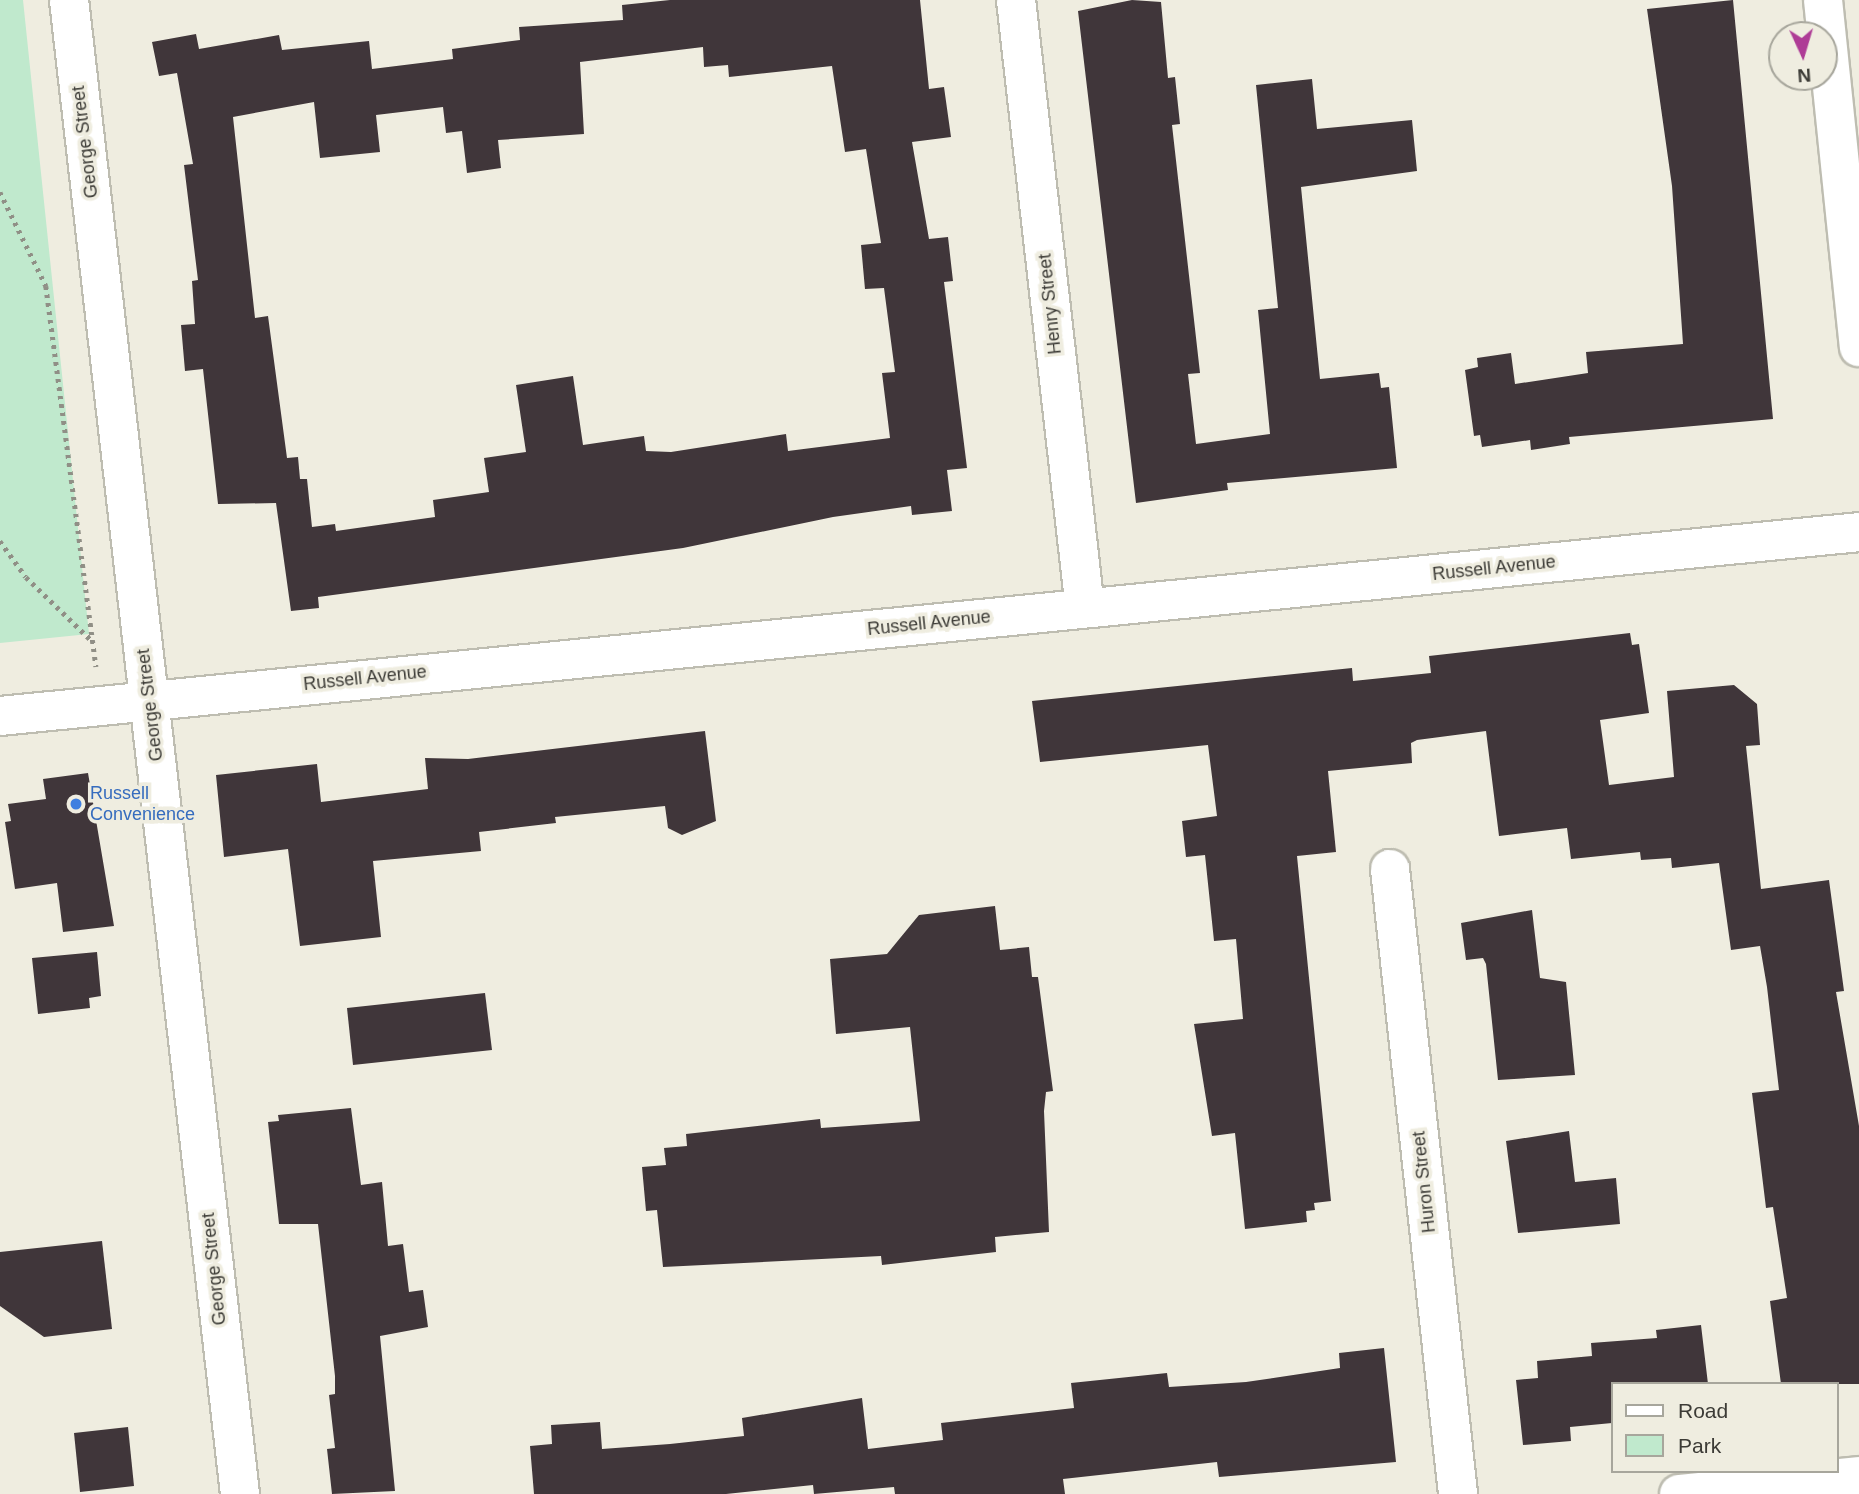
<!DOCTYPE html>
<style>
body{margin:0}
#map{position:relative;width:1859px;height:1494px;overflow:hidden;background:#efede0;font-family:Helvetica,sans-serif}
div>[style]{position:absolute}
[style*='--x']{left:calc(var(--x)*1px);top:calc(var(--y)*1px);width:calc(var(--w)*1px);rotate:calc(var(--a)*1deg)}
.green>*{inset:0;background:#c0e9cd}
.building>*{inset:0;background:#40363a}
.path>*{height:4.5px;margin-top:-2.25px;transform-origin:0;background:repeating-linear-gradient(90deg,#908f86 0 3.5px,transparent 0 8.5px)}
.roads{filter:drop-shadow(2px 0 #bebdb1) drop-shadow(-2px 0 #bebdb1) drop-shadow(0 2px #bebdb1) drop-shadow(0 -2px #bebdb1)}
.minor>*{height:38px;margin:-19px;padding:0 19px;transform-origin:19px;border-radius:19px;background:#fff}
.major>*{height:38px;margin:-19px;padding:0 19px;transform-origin:19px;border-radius:19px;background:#fff}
.dots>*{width:19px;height:19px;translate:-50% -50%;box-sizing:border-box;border:4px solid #efede0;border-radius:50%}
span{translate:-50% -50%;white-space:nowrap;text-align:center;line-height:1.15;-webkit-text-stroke:7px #efede0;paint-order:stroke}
.street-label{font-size:18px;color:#3c3b36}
.shop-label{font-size:18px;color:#366cbe}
.left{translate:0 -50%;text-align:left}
.legend{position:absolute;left:1611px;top:1382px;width:228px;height:91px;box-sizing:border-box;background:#efede0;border:2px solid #a7a69c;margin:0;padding:9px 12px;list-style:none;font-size:21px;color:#3c3b36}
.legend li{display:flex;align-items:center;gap:14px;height:35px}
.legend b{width:35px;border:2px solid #a7a69c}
.north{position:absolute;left:1768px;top:21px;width:70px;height:70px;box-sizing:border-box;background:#efede0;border:2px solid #a7a69c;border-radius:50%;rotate:176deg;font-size:19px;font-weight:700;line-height:28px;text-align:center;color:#3c3b36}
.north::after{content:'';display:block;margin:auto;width:24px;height:32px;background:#ae3c96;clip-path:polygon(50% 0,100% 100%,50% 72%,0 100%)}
</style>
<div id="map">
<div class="green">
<div style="clip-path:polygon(0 0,23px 0,89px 634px,0 643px)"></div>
</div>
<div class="building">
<div style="clip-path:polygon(evenodd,670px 0,920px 0,929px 89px,944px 87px,951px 137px,912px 142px,929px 239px,948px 237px,953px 281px,944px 282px,967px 468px,947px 470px,952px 511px,912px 515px,911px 506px,833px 517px,683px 548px,318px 597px,319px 608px,291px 611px,276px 503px,218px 504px,203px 369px,185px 371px,181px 325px,195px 324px,192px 281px,198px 280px,184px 165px,193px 164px,177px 73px,159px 76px,152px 42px,196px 34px,199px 49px,279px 35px,282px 50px,369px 41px,372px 69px,453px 59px,452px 49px,520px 40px,519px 27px,623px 20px,622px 5px,670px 0,703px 47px,704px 67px,728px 65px,729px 77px,832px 66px,845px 152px,866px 149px,881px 243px,861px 245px,865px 289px,884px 288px,895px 372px,882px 373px,890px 438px,788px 451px,786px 434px,671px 452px,646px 451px,644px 436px,583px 445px,573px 376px,516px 385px,526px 452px,484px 458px,489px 492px,433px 500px,435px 517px,336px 531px,335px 524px,312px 527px,307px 479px,300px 479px,298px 457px,287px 458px,268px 316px,255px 318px,233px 117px,314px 102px,320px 158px,380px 152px,376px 115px,443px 107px,446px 133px,462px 131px,467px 173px,501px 168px,498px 140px,584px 134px,580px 62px,703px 47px)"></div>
<div style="clip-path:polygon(1132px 0,1161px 2px,1168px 78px,1175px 77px,1180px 124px,1172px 125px,1200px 373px,1188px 374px,1196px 444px,1270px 434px,1258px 310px,1278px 308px,1256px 85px,1312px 79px,1317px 129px,1412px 120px,1417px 171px,1301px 187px,1320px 379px,1379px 373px,1381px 388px,1389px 387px,1397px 468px,1227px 483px,1228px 490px,1136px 503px,1078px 11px)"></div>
<div style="clip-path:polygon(1733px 0,1773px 419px,1569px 437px,1570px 444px,1531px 450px,1530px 440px,1482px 447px,1480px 435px,1474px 436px,1465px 370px,1478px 367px,1477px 358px,1511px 353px,1515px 384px,1588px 373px,1586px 352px,1683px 344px,1672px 186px,1647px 9px)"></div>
<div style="clip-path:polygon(1630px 633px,1632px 645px,1639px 644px,1649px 713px,1600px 720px,1609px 785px,1674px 777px,1667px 691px,1734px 685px,1757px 704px,1760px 745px,1746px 746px,1761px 889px,1829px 880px,1844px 991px,1836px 992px,1859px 1126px,1859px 1384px,1781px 1384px,1770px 1301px,1787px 1298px,1773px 1207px,1766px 1208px,1752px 1093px,1779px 1090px,1767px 987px,1760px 946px,1731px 950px,1719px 863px,1672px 868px,1671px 858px,1641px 860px,1640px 852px,1571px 859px,1567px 828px,1499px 836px,1486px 731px,1417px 740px,1411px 743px,1412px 763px,1328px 771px,1336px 852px,1297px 856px,1331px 1201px,1314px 1203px,1315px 1210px,1306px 1211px,1307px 1222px,1245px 1229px,1235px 1133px,1212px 1136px,1194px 1024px,1243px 1019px,1236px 939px,1214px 941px,1205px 855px,1186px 857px,1182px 821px,1217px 816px,1208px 745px,1040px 762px,1032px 701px,1352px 668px,1353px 681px,1431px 673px,1429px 656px)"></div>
<div style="clip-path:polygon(705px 731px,716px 821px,682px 835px,668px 828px,665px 806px,555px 817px,556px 823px,479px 832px,481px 851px,373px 861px,381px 937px,300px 946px,288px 849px,224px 857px,216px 775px,317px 764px,321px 802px,428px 789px,425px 758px,468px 759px)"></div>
<div style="clip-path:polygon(88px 773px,114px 926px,63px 932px,57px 883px,15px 889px,5px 822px,11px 821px,8px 804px,46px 799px,43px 779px)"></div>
<div style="clip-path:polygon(995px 906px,1000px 950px,1029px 947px,1032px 977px,1038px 977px,1053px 1091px,1046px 1092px,1044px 1111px,1049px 1232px,995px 1237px,996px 1252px,882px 1265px,881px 1256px,663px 1267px,657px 1210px,646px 1211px,642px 1167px,666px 1165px,664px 1148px,687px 1146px,686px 1134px,820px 1119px,821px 1128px,920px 1121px,910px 1027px,836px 1034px,830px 959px,887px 954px,919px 915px)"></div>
<div style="clip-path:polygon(1532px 910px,1540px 978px,1566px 982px,1575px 1075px,1498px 1080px,1486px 964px,1483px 958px,1466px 960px,1461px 923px)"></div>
<div style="clip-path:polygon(97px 952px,101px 996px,89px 998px,90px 1008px,38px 1014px,32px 958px)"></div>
<div style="clip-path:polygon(485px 993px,492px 1050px,353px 1065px,347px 1008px)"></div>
<div style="clip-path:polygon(351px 1108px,361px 1185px,382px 1182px,388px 1246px,403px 1244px,409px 1292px,423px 1290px,428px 1327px,380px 1336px,395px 1491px,332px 1494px,327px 1449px,335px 1448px,329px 1395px,335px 1394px,335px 1376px,318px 1224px,279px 1224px,268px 1122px,279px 1121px,278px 1115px)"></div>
<div style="clip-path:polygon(1569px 1131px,1575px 1182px,1616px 1178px,1620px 1224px,1518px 1233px,1506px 1141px)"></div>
<div style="clip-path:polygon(102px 1241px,112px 1329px,44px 1337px,0 1306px,0 1252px)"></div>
<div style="clip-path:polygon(1701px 1325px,1708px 1384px,1612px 1384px,1612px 1423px,1570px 1427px,1571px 1441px,1523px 1445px,1516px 1380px,1538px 1378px,1537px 1361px,1592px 1356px,1591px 1343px,1657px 1338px,1656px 1330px)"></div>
<div style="clip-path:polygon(1384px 1348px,1396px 1462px,1219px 1477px,1217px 1462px,1063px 1479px,1065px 1494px,895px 1494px,894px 1487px,814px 1494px,813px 1485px,726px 1494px,534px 1494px,530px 1446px,552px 1444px,551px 1425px,600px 1422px,602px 1449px,670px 1444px,744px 1436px,742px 1418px,862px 1398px,868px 1449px,943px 1440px,941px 1423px,1074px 1408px,1071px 1383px,1167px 1373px,1169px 1387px,1246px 1382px,1340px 1368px,1339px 1353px)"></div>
<div style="clip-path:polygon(128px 1427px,134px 1486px,80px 1492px,74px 1433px)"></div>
</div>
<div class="path">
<div style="--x:0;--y:192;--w:105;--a:63.9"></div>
<div style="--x:46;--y:286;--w:384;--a:82.5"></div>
<div style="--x:0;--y:541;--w:44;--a:54.2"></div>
<div style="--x:26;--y:577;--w:93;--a:44.1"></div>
</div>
<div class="roads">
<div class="minor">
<div style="--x:69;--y:0;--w:1504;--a:83.47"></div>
<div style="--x:1016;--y:0;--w:612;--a:83.53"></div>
<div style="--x:0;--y:716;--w:1868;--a:-5.65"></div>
<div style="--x:1390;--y:869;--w:629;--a:83.79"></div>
<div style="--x:1679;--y:1494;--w:181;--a:-5.7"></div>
</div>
<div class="major">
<div style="--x:1823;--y:0;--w:349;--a:84.1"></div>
</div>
</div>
<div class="dots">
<div style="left:76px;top:804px;background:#3f7fe0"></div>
</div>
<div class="street-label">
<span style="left:85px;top:142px;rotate:-97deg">George Street</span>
<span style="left:1050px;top:304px;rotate:-96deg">Henry Street</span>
<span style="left:1494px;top:568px;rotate:-6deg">Russell Avenue</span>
<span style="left:929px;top:623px;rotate:-6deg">Russell Avenue</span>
<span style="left:365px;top:678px;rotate:-6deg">Russell Avenue</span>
<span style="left:150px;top:705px;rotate:-97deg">George Street</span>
<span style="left:1424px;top:1182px;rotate:-96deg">Huron Street</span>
<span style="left:214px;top:1269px;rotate:-96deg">George Street</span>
</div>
<div class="shop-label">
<span class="left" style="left:90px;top:804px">Russell<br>Convenience</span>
</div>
<ul class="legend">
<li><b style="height:9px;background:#fff"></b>Road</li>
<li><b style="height:19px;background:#c0e9cd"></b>Park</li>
</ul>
<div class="north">N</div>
</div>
